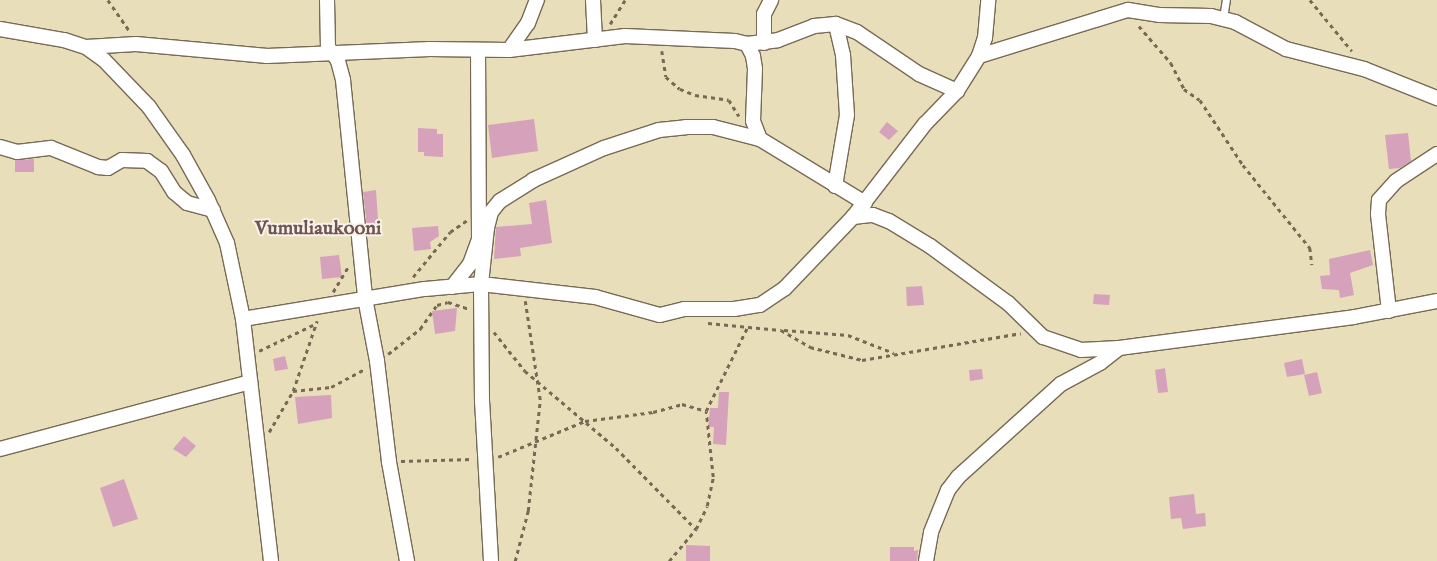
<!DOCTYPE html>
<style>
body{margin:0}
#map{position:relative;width:1437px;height:561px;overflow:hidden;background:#e8deba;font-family:"IM FELL English",serif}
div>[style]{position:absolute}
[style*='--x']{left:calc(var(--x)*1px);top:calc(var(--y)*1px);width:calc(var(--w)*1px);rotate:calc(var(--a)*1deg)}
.building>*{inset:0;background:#d6a1bb}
.path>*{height:2.5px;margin-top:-1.25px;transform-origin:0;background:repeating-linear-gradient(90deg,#786955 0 4px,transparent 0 8px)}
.roads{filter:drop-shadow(1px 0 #786955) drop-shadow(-1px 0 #786955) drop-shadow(0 1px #786955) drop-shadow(0 -1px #786955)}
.service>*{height:7px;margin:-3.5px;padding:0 3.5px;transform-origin:3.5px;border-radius:3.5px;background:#fff}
.minor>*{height:14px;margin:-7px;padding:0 7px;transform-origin:7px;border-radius:7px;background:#fff}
span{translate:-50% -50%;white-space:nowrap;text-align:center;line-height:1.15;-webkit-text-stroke:4px #f7f3e8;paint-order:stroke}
.quarter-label{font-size:20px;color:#715455;font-weight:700}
</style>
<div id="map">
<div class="building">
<div style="clip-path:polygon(534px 119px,538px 151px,492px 158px,488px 125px)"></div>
<div style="clip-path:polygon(887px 122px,898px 131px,889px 140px,879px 132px)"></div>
<div style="clip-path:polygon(418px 128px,437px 129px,437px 134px,443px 134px,443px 157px,424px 156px,424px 152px,418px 152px)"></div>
<div style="clip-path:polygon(1408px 133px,1411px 161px,1400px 168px,1389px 169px,1385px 135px)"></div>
<div style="clip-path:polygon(34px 159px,34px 172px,15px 172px,15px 160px)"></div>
<div style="clip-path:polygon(376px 190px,379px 235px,368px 236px,363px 192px)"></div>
<div style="clip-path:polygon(546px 200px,552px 243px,520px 248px,521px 256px,494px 259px,496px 227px,532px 224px,529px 203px)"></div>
<div style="clip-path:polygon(438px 226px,439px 236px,430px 242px,431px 249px,414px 251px,412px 228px)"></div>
<div style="clip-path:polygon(1370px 250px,1373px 265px,1350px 273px,1354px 295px,1340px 298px,1339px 290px,1322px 289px,1320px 276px,1330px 275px,1329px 259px)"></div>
<div style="clip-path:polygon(339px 255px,342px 277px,322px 279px,320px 257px)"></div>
<div style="clip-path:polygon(922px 286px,924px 305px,907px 306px,906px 287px)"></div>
<div style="clip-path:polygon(1094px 294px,1110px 295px,1109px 305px,1093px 304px)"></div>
<div style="clip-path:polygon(457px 308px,455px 331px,435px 334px,432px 311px)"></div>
<div style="clip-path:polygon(285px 356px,288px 369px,275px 371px,273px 359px)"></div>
<div style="clip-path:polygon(1302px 359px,1305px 374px,1287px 377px,1284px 363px)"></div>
<div style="clip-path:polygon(1165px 368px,1168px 392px,1158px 393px,1155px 370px)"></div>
<div style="clip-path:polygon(982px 369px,983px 379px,970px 381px,969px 370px)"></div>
<div style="clip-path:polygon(1317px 372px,1322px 393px,1309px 396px,1304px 375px)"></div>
<div style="clip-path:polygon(719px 392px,729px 392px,726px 445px,713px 444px,714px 427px,708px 427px,710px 408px,718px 408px)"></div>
<div style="clip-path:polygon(331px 395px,332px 418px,298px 424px,295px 397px)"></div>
<div style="clip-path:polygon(184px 436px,196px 446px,186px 457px,173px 449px)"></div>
<div style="clip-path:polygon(124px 479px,138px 519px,113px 527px,100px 488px)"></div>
<div style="clip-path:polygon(1194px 494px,1196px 514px,1205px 513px,1206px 526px,1183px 529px,1181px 518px,1171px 519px,1169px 497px)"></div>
<div style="clip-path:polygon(686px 545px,710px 546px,710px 561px,686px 561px)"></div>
<div style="clip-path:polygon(890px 547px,914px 547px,914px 551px,918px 550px,917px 561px,890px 561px)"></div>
</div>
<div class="path">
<div style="--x:108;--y:0;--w:38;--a:55"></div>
<div style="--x:1310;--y:0;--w:66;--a:50.5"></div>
<div style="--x:610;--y:24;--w:28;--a:-58"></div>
<div style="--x:1139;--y:26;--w:49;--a:49.1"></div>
<div style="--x:1171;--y:63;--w:29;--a:63"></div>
<div style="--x:1184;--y:89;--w:19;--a:35"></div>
<div style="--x:1200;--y:100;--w:78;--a:56.5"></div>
<div style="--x:1243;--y:165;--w:107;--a:51.1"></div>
<div style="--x:1310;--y:248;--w:17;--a:83"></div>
<div style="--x:662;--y:51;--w:26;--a:81"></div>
<div style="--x:666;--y:77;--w:18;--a:41"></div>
<div style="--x:680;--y:89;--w:16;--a:22"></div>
<div style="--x:695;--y:95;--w:34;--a:8"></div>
<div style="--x:729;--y:100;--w:19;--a:58"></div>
<div style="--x:413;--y:277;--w:58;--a:-50.6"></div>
<div style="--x:450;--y:232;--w:21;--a:-35"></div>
<div style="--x:333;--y:292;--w:29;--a:-59"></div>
<div style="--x:708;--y:323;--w:73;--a:5.5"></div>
<div style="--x:781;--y:330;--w:34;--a:30"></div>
<div style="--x:810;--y:347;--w:54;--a:14"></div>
<div style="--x:862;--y:360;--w:161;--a:-9.6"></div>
<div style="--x:784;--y:330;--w:64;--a:4.5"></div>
<div style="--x:848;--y:335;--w:49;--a:21.4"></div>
<div style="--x:494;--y:332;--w:50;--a:51.5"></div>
<div style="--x:525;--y:371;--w:119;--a:40.2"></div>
<div style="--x:616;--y:448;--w:114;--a:45.4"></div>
<div style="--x:259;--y:351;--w:60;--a:-25.7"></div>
<div style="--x:388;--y:354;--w:41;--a:-38"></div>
<div style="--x:420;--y:329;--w:29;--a:-55"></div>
<div style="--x:437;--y:305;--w:11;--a:-15"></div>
<div style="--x:448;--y:302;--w:23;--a:18"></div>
<div style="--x:293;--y:391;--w:38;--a:-6"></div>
<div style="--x:331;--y:387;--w:38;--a:-28"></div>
<div style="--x:269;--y:432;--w:48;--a:-59.7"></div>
<div style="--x:293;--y:391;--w:74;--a:-71.1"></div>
<div style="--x:498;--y:457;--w:94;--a:-22.5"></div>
<div style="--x:585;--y:421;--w:69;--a:-7.5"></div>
<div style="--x:653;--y:412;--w:30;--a:-15"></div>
<div style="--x:682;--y:404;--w:25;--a:16"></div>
<div style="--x:401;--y:461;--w:72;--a:-1.6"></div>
<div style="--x:515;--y:561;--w:52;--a:-75.4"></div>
<div style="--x:528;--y:511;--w:112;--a:-83.8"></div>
<div style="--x:540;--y:400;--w:100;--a:-98.6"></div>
<div style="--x:669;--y:561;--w:42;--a:-49.8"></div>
<div style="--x:696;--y:529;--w:25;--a:-64"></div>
<div style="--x:707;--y:506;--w:30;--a:-78"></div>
<div style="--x:713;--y:477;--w:66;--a:-96.1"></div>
<div style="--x:706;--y:411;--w:93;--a:-63.7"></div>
</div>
<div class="roads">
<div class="service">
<div style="--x:1223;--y:18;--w:18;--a:-81"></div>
</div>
<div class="minor">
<div style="--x:327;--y:0;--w:47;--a:88.8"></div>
<div style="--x:328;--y:47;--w:17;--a:54"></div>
<div style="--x:338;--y:61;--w:20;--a:75"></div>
<div style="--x:343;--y:80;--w:219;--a:84.2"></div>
<div style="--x:365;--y:298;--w:64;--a:79.2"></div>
<div style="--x:377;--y:361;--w:102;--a:83.2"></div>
<div style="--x:389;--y:462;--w:101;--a:79.7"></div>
<div style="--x:593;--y:0;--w:40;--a:87.1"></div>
<div style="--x:0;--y:29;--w:65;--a:9.8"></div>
<div style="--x:64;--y:40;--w:23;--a:18"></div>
<div style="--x:86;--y:47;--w:22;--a:36"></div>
<div style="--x:104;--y:60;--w:65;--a:46.2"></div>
<div style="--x:149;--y:107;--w:59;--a:54.7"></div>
<div style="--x:183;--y:155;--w:51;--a:60.9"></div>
<div style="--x:208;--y:200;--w:47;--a:66.2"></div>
<div style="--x:227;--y:243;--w:78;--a:78.1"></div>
<div style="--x:243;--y:319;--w:244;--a:83.4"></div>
<div style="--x:764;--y:43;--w:29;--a:-90"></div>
<div style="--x:764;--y:14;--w:16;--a:-63"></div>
<div style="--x:747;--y:44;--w:31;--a:-7"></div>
<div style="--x:778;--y:40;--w:39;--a:-21"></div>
<div style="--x:814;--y:26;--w:22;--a:-5"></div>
<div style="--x:836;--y:24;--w:22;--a:21"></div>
<div style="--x:857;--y:32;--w:75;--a:34.1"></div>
<div style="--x:919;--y:74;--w:42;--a:24.1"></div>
<div style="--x:86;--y:47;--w:50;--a:-3.4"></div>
<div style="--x:136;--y:44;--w:132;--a:5.2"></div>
<div style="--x:267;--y:56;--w:163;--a:-2.5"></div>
<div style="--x:430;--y:49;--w:79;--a:0.7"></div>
<div style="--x:509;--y:50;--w:117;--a:-6.9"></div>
<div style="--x:625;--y:36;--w:110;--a:2.6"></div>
<div style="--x:735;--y:41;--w:12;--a:14"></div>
<div style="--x:747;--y:44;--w:13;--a:63"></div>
<div style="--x:753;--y:56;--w:13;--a:81"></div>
<div style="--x:755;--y:69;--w:52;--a:92.2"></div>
<div style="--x:753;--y:121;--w:19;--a:69"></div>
<div style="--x:509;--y:50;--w:33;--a:-55"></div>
<div style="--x:528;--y:23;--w:25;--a:-69"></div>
<div style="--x:979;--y:56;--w:156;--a:-17.2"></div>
<div style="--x:1128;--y:10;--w:31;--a:9"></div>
<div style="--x:1159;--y:15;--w:52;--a:1.1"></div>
<div style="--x:1211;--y:16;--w:25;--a:14"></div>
<div style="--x:1235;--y:22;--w:58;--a:27.9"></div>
<div style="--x:1286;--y:49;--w:81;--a:14.4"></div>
<div style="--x:1364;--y:69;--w:79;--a:21.7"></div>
<div style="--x:0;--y:147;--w:18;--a:16"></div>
<div style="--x:17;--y:152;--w:34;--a:-7"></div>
<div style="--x:51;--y:148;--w:51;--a:22"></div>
<div style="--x:98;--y:167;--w:10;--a:6"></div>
<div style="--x:108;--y:168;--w:16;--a:-30"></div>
<div style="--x:122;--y:160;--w:25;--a:2"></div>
<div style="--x:147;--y:161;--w:17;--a:36"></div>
<div style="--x:161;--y:171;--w:25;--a:58"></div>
<div style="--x:174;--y:192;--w:17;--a:40"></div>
<div style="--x:187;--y:203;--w:27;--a:15"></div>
<div style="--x:835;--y:186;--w:72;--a:-80.4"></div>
<div style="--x:847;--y:115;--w:60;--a:-93.8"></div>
<div style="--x:843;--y:55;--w:32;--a:-103"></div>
<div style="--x:853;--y:217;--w:20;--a:-6"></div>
<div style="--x:873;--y:215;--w:17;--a:21"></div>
<div style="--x:889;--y:221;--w:48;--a:31.4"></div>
<div style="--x:930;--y:246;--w:97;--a:36.2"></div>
<div style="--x:1008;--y:303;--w:49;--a:44.2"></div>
<div style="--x:1043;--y:337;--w:40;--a:18.9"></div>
<div style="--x:1081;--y:350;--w:38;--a:-3"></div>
<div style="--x:1119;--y:348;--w:237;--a:-7.5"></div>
<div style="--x:1354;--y:317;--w:85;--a:-10.9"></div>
<div style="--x:452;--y:287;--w:29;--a:-52"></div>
<div style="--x:470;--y:264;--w:27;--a:-70"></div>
<div style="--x:479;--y:239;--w:188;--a:-90.3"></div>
<div style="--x:1389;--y:311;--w:98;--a:-96.5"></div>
<div style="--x:1378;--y:214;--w:14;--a:-86"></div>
<div style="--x:1379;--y:200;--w:25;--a:-48"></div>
<div style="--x:1396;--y:181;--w:49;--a:-33.4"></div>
<div style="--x:243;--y:319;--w:184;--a:-9.4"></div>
<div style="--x:425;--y:289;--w:56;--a:-5.1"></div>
<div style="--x:481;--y:284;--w:115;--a:6.5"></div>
<div style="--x:595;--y:297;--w:67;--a:15.5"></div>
<div style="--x:660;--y:315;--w:25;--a:-14"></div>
<div style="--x:684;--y:309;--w:50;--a:0"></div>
<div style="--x:734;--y:309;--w:26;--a:-9"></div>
<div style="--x:760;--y:305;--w:30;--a:-34"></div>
<div style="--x:785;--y:288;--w:98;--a:-46.2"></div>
<div style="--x:853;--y:217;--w:118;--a:-52.3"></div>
<div style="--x:925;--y:124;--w:46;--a:-45.9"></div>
<div style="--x:957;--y:91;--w:41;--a:-57.8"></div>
<div style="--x:979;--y:56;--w:19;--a:-72"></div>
<div style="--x:985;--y:38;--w:38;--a:-85"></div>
<div style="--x:0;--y:449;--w:259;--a:-15"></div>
<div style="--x:491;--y:561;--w:159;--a:-93.2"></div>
<div style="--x:482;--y:402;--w:118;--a:-90.5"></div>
<div style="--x:481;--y:284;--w:56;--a:-83.9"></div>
<div style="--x:487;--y:228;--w:16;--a:-76"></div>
<div style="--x:491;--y:212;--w:14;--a:-51"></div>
<div style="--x:500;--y:201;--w:39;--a:-32"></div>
<div style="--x:533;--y:180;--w:78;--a:-24.3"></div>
<div style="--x:604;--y:148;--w:58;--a:-18.1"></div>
<div style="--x:659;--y:130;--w:27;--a:-6"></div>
<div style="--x:686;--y:127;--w:27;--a:0"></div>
<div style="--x:713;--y:127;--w:49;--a:14.3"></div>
<div style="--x:760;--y:139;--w:123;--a:31.4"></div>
<div style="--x:926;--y:561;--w:29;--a:-80"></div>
<div style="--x:931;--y:532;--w:45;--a:-68"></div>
<div style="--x:948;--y:490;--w:16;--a:-52"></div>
<div style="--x:958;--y:477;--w:139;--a:-42.1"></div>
<div style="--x:1061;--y:384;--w:44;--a:-28.3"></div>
<div style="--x:1100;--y:363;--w:24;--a:-38"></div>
</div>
</div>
<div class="quarter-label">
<span style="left:318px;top:228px">Vumuliaukooni</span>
</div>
</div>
